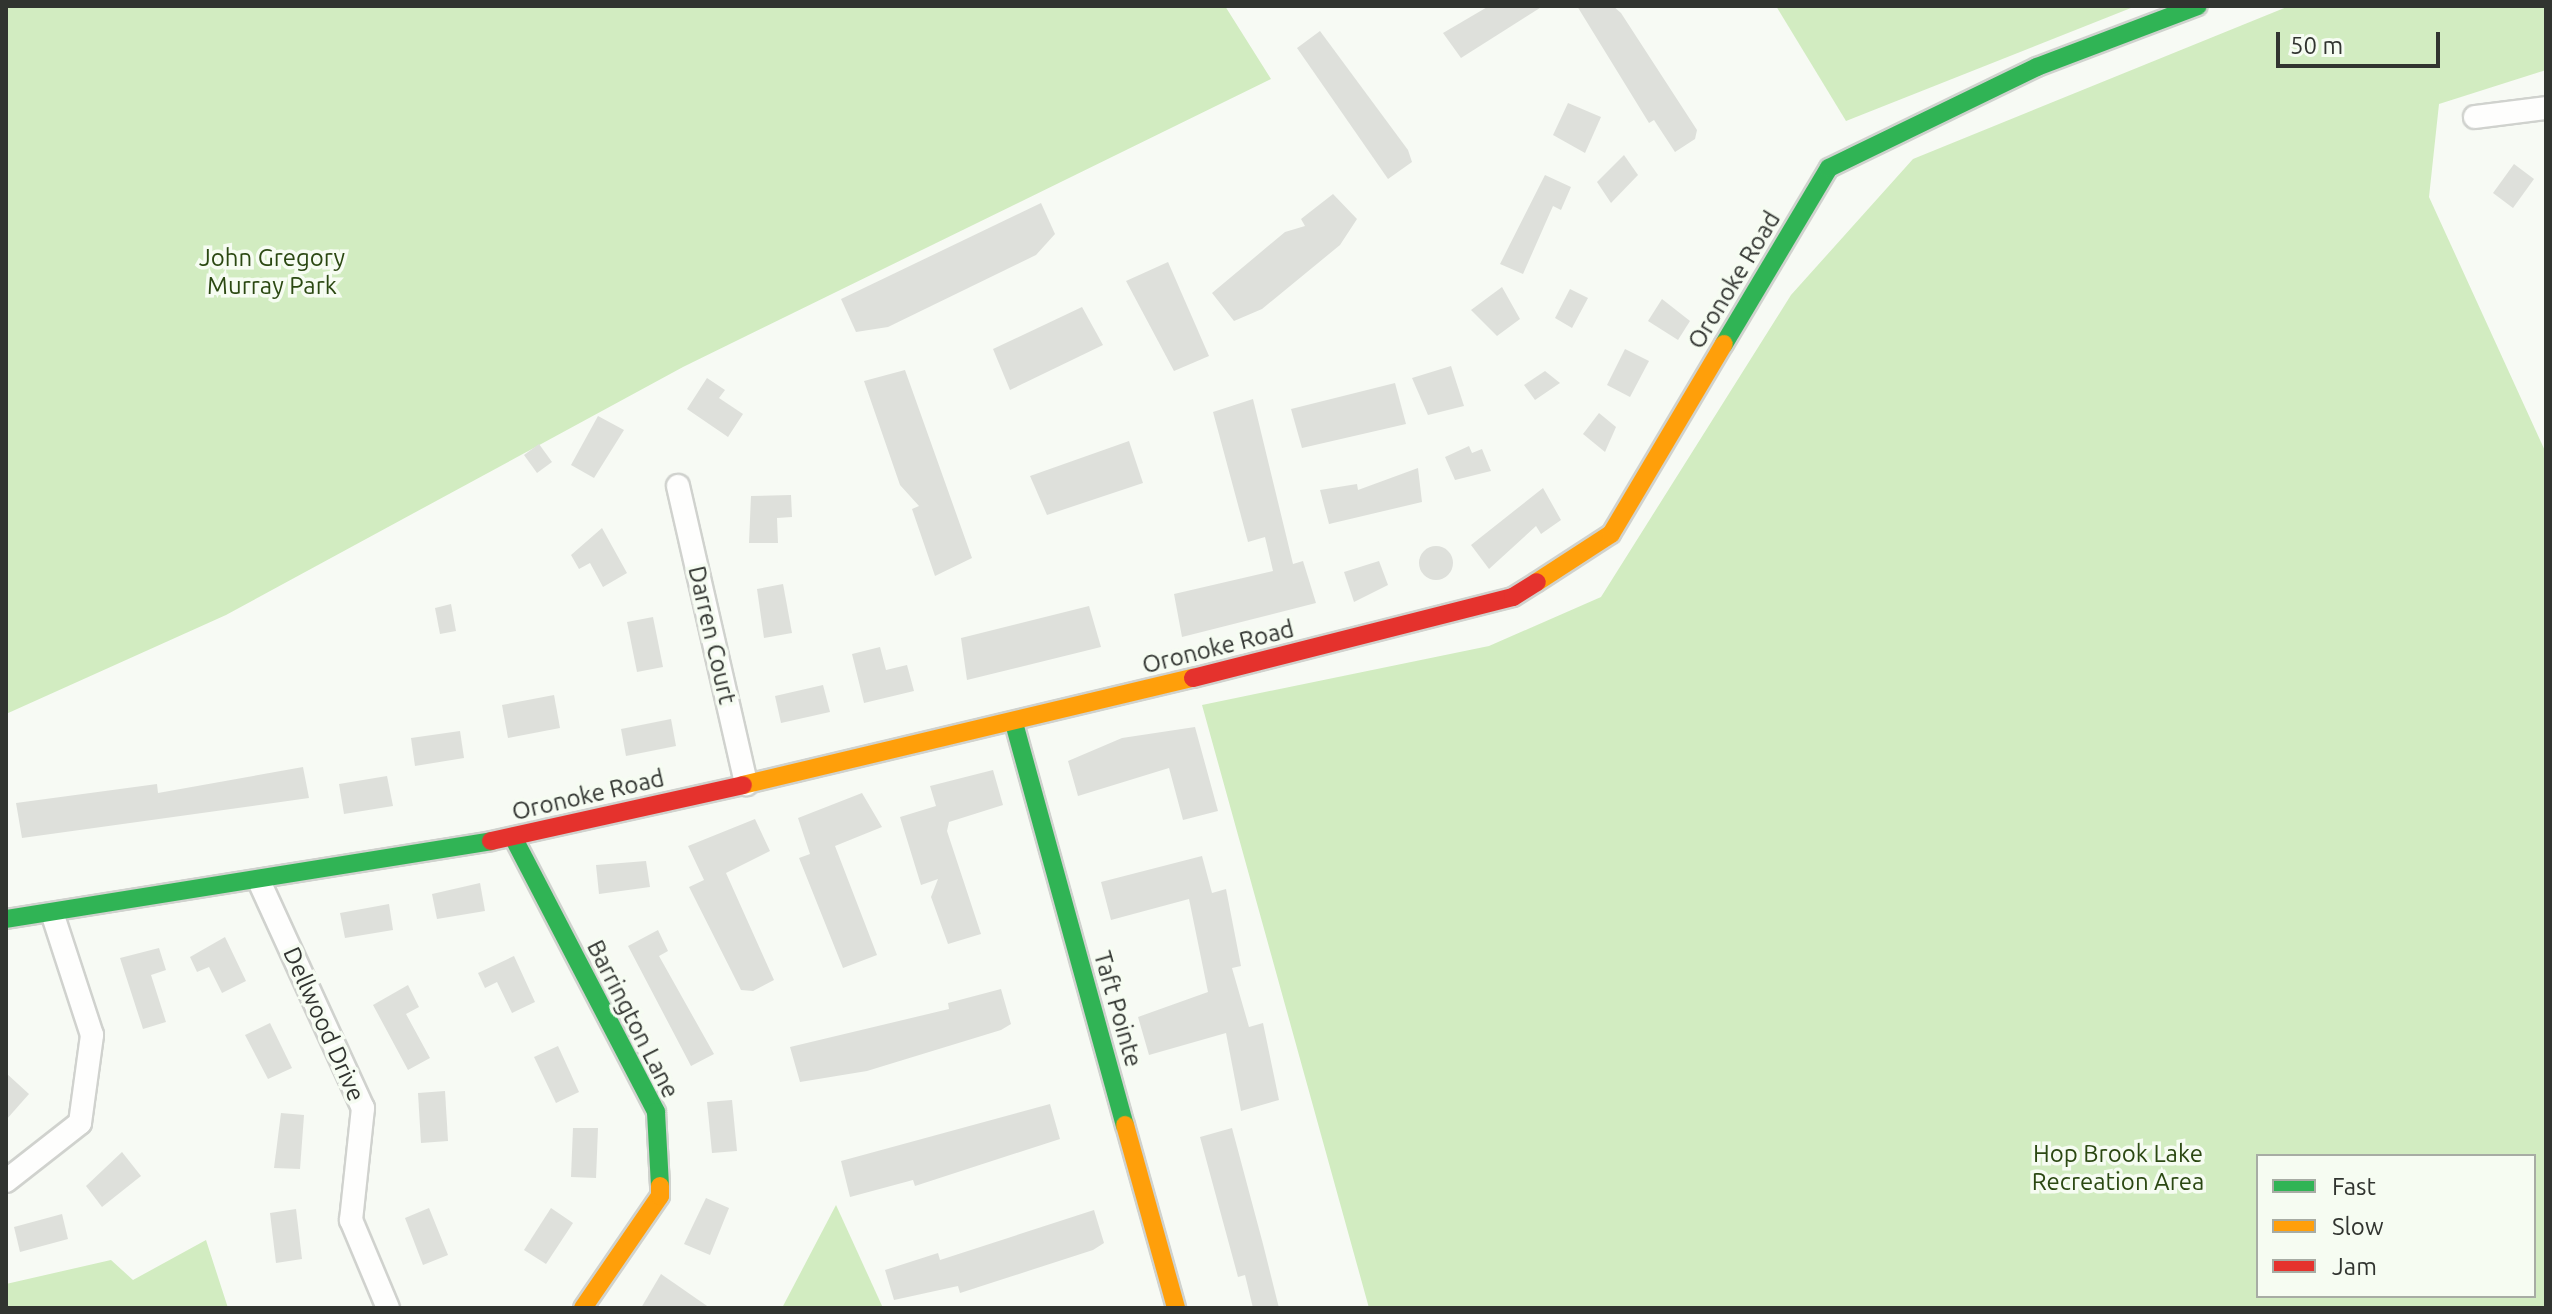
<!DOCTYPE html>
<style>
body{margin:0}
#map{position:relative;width:2552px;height:1314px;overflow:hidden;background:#f7faf4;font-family:Ubuntu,sans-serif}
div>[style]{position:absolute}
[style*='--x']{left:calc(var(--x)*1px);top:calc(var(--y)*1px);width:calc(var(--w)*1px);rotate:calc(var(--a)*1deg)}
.green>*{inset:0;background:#d2ecc1}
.building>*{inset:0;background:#dee0db}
.round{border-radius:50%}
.roads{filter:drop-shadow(2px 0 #d0d2ce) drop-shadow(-2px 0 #d0d2ce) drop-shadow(0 2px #d0d2ce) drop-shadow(0 -2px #d0d2ce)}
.street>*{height:22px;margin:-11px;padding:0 11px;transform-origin:11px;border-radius:11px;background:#fefefd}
.fast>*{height:18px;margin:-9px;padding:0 9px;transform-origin:9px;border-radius:9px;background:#30b455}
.slow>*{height:18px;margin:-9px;padding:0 9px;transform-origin:9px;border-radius:9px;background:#ff9f0a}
.jam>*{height:18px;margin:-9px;padding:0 9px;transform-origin:9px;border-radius:9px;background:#e5322d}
span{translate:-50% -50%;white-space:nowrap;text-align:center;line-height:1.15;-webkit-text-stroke:7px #f6fcf2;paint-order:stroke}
.park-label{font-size:24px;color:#2b4812}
.street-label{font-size:24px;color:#313430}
.frame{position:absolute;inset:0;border:8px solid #313430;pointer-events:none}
.legend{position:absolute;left:2256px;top:1154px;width:280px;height:144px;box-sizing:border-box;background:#f6fcf2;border:2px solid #a7aca4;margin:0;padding:10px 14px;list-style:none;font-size:24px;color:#313430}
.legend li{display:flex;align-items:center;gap:16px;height:40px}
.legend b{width:40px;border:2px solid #a7aca4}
.scale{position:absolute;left:2276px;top:32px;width:164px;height:36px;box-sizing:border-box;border:4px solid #313430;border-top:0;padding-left:10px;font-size:24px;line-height:28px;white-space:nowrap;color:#313430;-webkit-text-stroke:6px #f6fcf2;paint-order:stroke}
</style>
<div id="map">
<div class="green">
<div style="clip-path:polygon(6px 6px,1225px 6px,1271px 79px,683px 367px,226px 615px,6px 714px)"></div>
<div style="clip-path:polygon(1776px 6px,2136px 6px,1846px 121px)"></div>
<div style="clip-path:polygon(evenodd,2289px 6px,2544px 6px,2546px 15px,2546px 70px,2439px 104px,2429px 197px,2546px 453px,2546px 1308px,1369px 1308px,1202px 705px,1489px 646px,1601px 597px,1791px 295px,1913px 159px,2289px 6px,2534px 1156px,2534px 1296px,2258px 1296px,2258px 1156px,2534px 1156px)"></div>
<div style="clip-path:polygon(836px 1205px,883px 1308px,782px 1308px)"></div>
<div style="clip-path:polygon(206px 1240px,228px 1308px,6px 1308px,6px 1284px,111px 1260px,133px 1280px)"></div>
</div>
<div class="building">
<div style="clip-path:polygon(1489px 6px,1543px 6px,1461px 58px,1443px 33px)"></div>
<div style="clip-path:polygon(1577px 6px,1613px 6px,1621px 13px,1697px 130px,1695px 139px,1675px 152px,1654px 120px,1649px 123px)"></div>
<div style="clip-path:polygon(1320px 31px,1408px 150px,1412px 162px,1388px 179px,1297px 48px)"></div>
<div style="clip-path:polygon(1568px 103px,1601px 117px,1585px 153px,1553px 135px)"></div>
<div style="clip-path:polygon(1624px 155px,1638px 175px,1611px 203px,1597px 182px)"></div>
<div style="clip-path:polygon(2514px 164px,2534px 179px,2513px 208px,2493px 193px)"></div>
<div style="clip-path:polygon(1545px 175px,1571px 187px,1561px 210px,1553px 206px,1523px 274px,1500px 264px)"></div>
<div style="clip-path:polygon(1333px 194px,1357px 219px,1340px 245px,1262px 309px,1234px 321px,1212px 293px,1285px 232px,1305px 226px,1301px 219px)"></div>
<div style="clip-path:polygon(1041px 203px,1055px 234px,1036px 255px,888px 327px,856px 332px,841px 299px)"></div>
<div style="clip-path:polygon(1168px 262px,1209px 356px,1174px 371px,1126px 281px)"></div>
<div style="clip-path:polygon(1502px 287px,1520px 319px,1497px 336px,1471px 310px)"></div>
<div style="clip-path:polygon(1570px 289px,1588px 298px,1572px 328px,1555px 318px)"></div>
<div style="clip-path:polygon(1662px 299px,1690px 321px,1678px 340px,1648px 321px)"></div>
<div style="clip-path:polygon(1082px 307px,1103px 345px,1010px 390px,993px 349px)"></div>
<div style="clip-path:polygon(1625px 349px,1649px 361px,1630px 397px,1607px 385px)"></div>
<div style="clip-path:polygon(1451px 366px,1464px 406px,1428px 415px,1412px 378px)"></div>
<div style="clip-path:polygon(905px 370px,972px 558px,935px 576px,912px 509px,919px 506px,900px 485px,864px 381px)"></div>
<div style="clip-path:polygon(1545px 371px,1560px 383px,1535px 400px,1524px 385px)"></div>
<div style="clip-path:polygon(707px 378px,725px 390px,719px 398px,743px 414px,728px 437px,687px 409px)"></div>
<div style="clip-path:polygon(1395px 383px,1406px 424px,1302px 448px,1291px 409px)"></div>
<div style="clip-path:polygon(1253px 399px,1293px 564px,1303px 561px,1316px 603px,1182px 637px,1174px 594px,1273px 571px,1265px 537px,1248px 542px,1213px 412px)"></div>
<div style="clip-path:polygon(1599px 413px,1616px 427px,1605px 452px,1583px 434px)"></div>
<div style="clip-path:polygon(598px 416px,624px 430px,594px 478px,571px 465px)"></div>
<div style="clip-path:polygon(1129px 441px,1143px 483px,1047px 515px,1030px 476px)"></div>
<div style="clip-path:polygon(539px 444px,552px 462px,537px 473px,524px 455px)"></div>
<div style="clip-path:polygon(1469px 446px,1472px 453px,1482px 449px,1491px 471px,1455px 480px,1445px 457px)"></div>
<div style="clip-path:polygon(1418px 468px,1422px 502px,1329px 524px,1320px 490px,1357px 484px,1358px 490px)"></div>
<div style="clip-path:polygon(1543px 488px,1561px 520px,1541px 534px,1536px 526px,1489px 569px,1471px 545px)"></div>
<div style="clip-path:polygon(791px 495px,792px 517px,777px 518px,778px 543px,749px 543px,751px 496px)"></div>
<div style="clip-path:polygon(602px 528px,627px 573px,603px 587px,590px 563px,579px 569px,571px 555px)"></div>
<div class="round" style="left:1419px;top:546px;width:34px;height:34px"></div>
<div style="clip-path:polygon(1379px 561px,1388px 585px,1354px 602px,1344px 572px)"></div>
<div style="clip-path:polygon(783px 584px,792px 633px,764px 638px,757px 589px)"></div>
<div style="clip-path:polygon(451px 604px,456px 631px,440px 634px,435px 608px)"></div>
<div style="clip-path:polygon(1089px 606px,1101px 647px,967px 680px,961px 638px)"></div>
<div style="clip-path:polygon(653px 617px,663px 667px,637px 672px,627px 622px)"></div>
<div style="clip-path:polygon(880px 647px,886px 670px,907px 665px,914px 691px,864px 703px,852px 654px)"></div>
<div style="clip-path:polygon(823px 685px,830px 712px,781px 723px,775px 696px)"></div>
<div style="clip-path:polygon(554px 695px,560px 728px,508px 738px,502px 705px)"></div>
<div style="clip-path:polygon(671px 719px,676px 746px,626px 756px,621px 729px)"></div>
<div style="clip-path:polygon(1195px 727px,1218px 811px,1183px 820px,1169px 768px,1078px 796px,1068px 761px,1122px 738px)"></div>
<div style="clip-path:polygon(460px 731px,464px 758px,415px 766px,411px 738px)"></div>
<div style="clip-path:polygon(303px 767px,309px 798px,22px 838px,16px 803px,157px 784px,158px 793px)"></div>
<div style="clip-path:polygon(993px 770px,1003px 805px,949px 822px,947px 831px,981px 934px,948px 944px,931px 897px,938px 879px,921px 885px,900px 817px,936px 806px,930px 786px)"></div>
<div style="clip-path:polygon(387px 776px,393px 806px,344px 814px,339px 784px)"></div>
<div style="clip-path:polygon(862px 793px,882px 827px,835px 846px,877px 955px,843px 968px,799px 858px,810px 854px,798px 818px)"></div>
<div style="clip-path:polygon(755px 819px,770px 851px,726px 873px,774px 980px,753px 991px,741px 990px,689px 887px,704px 880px,688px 846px)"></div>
<div style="clip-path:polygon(1202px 856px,1212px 893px,1226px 889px,1241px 966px,1232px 968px,1249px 1027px,1263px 1023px,1279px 1100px,1241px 1111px,1226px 1033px,1149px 1055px,1138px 1017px,1208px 992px,1189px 899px,1111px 920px,1101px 882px)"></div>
<div style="clip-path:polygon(646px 861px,650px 887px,599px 894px,596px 865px)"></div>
<div style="clip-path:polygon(480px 883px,485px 911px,437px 919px,432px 894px)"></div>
<div style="clip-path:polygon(389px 904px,393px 930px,345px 938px,340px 913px)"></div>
<div style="clip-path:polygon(658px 930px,668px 951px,659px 956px,714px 1054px,691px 1066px,628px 946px)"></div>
<div style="clip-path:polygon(225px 937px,246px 981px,222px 993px,209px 967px,197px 972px,190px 957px)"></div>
<div style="clip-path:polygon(159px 948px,166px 970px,151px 975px,166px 1022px,143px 1029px,120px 958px)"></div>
<div style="clip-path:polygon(514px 956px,535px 1002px,512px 1013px,497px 982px,485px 988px,478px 973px)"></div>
<div style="clip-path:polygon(408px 985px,419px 1007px,406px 1014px,430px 1058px,408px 1070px,373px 1005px)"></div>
<div style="clip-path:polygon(1001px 989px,1011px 1024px,1001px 1030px,867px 1071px,800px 1082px,790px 1047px,949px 1009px,948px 1003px)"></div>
<div style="clip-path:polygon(270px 1023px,292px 1068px,268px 1079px,245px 1035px)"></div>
<div style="clip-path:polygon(558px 1046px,579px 1092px,556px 1103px,534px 1057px)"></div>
<div style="clip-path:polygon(6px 1073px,29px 1094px,6px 1120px)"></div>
<div style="clip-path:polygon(445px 1091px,448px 1141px,421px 1143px,418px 1093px)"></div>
<div style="clip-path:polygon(732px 1100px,737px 1151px,712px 1153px,707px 1102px)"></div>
<div style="clip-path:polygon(1050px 1104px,1060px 1139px,915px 1186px,913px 1180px,850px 1197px,841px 1161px)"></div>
<div style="clip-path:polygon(281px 1113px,304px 1115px,300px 1169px,274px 1168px)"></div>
<div style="clip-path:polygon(573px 1128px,598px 1128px,596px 1178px,571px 1177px)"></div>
<div style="clip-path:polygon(1232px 1128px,1263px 1244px,1279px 1308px,1253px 1308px,1245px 1275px,1238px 1277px,1200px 1137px)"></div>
<div style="clip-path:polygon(122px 1152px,141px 1176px,102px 1207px,86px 1186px)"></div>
<div style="clip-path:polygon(706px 1198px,729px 1208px,710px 1255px,684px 1244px)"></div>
<div style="clip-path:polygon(429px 1208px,448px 1255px,423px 1265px,405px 1218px)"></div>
<div style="clip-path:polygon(551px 1208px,573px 1223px,546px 1264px,524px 1250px)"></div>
<div style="clip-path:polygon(296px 1209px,302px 1259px,276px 1263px,270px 1213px)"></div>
<div style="clip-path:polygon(1094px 1210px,1104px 1243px,1093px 1250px,960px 1293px,958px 1286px,894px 1300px,885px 1270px,938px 1253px,940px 1260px)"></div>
<div style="clip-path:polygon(62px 1214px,68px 1239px,20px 1252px,14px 1227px)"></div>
<div style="clip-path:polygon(661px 1274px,710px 1308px,641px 1308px)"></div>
</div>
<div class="roads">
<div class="street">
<div style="--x:2475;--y:117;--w:72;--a:-7.2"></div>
<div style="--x:678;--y:486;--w:306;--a:77.1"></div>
<div style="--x:259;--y:881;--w:250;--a:65.4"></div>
<div style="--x:363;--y:1108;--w:113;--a:96.1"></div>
<div style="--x:351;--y:1220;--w:95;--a:67.2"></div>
<div style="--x:6;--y:1181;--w:94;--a:-38.1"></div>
<div style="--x:80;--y:1123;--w:89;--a:-82.2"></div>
<div style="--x:92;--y:1035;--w:125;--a:-108.1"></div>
</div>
<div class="fast">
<div style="--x:1724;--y:344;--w:205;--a:-59.2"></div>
<div style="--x:1829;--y:168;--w:231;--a:-25.9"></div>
<div style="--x:2037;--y:67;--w:172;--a:-20.8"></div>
<div style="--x:1014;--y:723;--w:417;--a:74.6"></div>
<div style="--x:513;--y:837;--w:310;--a:62.5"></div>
<div style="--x:656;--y:1112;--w:74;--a:86.9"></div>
<div style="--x:6;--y:919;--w:491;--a:-9.1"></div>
</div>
<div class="slow">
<div style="--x:1537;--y:582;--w:88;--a:-33"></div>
<div style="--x:1611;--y:534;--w:221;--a:-59.3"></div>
<div style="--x:743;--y:785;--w:463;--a:-13.4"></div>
<div style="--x:1125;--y:1125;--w:190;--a:74.4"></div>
<div style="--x:583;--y:1308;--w:136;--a:-55.5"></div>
<div style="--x:660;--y:1196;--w:10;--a:-90"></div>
</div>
<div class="jam">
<div style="--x:1193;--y:678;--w:330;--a:-14.2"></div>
<div style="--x:1513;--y:597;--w:28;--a:-32"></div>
<div style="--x:491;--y:841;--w:258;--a:-12.5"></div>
</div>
</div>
<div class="park-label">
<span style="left:272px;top:272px">John Gregory<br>Murray Park</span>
<span style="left:2118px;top:1168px">Hop Brook Lake<br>Recreation Area</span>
</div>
<div class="street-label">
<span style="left:1734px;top:280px;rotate:-59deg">Oronoke Road</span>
<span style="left:712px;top:635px;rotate:77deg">Darren Court</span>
<span style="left:1218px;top:647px;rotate:-14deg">Oronoke Road</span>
<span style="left:588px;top:795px;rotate:-13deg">Oronoke Road</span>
<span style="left:1118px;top:1009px;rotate:74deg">Taft Pointe</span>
<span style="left:633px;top:1019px;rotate:63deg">Barrington Lane</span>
<span style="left:324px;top:1024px;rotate:66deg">Dellwood Drive</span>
</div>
<div class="frame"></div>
<ul class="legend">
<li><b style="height:10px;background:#30b455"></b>Fast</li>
<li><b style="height:10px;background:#ff9f0a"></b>Slow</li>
<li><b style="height:10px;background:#e5322d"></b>Jam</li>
</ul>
<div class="scale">50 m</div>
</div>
